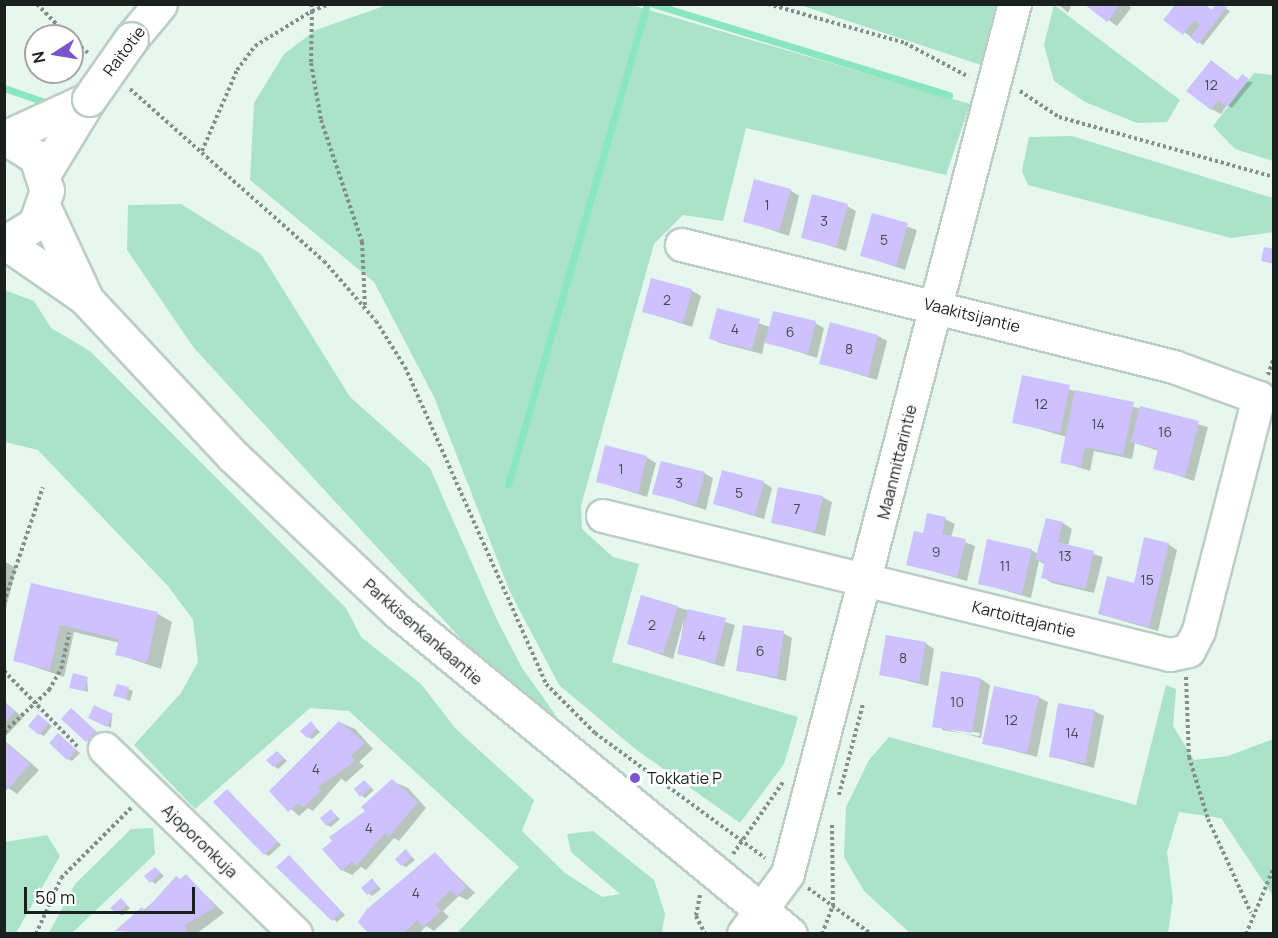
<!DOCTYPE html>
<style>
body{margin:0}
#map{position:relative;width:1278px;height:938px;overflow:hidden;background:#e5f7ee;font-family:Manrope,sans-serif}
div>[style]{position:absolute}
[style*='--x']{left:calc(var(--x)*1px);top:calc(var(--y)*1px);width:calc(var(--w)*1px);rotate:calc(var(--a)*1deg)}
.green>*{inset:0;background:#aae2ca}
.shadow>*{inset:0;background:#0003}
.stream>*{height:7px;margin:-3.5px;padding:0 3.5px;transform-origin:3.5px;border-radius:3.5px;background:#89e6c1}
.building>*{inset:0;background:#cec2fe}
.path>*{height:4px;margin-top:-2px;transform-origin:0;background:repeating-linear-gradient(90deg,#828f89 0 3px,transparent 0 6px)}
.roads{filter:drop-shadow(2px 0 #bbcdc5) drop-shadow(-2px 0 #bbcdc5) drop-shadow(0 2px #bbcdc5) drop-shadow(0 -2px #bbcdc5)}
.minor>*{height:32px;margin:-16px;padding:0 16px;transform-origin:16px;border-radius:16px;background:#fff}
.major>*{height:33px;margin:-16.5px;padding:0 16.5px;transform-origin:16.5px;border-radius:16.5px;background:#fff}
.bridges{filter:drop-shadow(2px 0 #bbcdc5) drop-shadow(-2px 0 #bbcdc5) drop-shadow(0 2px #bbcdc5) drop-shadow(0 -2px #bbcdc5)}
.major-bridge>*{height:33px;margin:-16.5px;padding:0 16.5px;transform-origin:16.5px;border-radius:16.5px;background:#fff}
.dots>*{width:16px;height:16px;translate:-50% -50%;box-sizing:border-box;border:3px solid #fff;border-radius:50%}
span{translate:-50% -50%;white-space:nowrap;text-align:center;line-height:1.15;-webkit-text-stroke:5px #fff;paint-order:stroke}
.number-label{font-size:14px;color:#464855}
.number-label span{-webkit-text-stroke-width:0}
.street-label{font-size:16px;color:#19201d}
.poi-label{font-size:16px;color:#19201d}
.left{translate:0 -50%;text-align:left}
.frame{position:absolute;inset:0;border:6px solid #19201d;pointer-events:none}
.north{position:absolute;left:24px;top:24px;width:60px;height:60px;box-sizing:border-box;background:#fff;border:2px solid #a3a6a5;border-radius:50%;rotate:258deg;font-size:16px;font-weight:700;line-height:24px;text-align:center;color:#19201d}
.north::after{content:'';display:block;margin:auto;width:21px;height:27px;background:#7954ce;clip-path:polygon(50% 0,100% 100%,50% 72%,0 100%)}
.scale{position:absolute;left:24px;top:887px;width:171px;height:27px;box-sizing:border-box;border:3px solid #19201d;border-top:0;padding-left:8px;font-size:18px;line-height:21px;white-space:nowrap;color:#19201d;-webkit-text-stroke:4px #fff;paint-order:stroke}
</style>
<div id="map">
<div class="green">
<div style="clip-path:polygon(387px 5px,632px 5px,970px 104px,946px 175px,746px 128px,723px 221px,683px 215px,654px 244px,581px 506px,582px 529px,613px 557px,639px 564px,612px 662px,798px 717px,784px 764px,740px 823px,634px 748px,559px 685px,510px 592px,434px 397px,374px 282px,250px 180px,254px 103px,284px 54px,316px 30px)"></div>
<div style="clip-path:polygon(800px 5px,1004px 5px,984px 66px)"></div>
<div style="clip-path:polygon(1054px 5px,1180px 100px,1167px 122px,1137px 123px,1085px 102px,1054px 81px,1044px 45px)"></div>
<div style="clip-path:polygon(1254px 73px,1273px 75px,1273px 161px,1235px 149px,1213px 126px)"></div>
<div style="clip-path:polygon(1072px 136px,1273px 198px,1273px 232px,1231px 238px,1028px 185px,1022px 171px,1029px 137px)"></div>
<div style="clip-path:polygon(181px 204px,261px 254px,350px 397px,430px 468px,497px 620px,522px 668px,557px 717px,486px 666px,194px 348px,127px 250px,128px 205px)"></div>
<div style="clip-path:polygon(4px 290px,34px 301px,51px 328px,90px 351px,346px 608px,361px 637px,421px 684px,456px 729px,534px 800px,522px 831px,565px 873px,602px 897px,620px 894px,571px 852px,567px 834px,593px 831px,654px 880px,665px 914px,662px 933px,457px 933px,519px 867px,349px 711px,310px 708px,195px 809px,134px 745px,181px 693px,198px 662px,193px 620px,168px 586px,38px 450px,5px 442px)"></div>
<div style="clip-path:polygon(1166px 685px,1176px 689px,1173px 726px,1194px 760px,1228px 756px,1273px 739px,1273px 896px,1221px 818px,1179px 812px,1167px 852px,1173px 899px,1168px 933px,910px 933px,864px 891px,844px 857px,846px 807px,869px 760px,889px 737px,1136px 805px)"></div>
<div style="clip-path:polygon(153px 828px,155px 854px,72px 933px,49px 933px,75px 884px,131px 829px)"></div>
<div style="clip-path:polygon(47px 835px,60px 856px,16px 933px,5px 933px,5px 842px)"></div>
</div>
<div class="shadow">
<div style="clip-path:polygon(1058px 4px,1067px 4px,1071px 7px,1068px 13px)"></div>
<div style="clip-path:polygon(1087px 4px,1127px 4px,1131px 8px,1117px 26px)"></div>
<div style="clip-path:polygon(1218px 4px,1230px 11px,1203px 45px,1166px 20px,1213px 11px)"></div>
<div style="clip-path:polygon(1220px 67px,1238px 81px,1253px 82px,1232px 108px,1227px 105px,1221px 114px,1211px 109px)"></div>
<div style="clip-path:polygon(790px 190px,799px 196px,789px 236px,745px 221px)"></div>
<div style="clip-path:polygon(847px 206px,856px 211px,846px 251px,803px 237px)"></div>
<div style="clip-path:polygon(873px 215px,917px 230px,905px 270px,861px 255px)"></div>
<div style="clip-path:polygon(691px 290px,701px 296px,692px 327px,643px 311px)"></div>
<div style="clip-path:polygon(718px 310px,770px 327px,815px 323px,824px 328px,817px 358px,765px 341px,762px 354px,720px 343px,711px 338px)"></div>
<div style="clip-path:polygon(878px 336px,887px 341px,877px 380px,821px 363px)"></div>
<div style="clip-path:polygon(1023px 377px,1208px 427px,1194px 481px,1155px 468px,1159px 451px,1135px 443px,1132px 459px,1094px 451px,1090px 471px,1062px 462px,1067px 437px,1014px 422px)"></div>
<div style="clip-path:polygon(646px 457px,656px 463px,647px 497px,597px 481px)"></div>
<div style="clip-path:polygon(704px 473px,713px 478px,706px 510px,654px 493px)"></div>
<div style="clip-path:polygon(763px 482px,772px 488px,764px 519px,715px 504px)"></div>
<div style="clip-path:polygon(822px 497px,832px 502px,825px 536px,773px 522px)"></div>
<div style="clip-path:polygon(945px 519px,955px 524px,951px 537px,975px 546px,967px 581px,908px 564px,924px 535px)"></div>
<div style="clip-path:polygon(1063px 523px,1072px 529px,1068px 546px,1103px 557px,1094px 593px,1052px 583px,1043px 577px,1046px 565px,1039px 561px,1031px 598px,979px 583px,1031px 550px,1038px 554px)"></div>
<div style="clip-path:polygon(1168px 544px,1177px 550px,1158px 631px,1099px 614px,1135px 585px)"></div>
<div style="clip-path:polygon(4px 561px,16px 568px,4px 616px)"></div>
<div style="clip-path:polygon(32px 585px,158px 614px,172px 622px,161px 669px,117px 654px,120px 643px,74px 632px,64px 677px,15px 660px)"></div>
<div style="clip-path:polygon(677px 607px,735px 625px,724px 667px,679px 653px,684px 619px,673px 659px,629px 643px)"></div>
<div style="clip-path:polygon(783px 633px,792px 638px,786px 681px,738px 670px)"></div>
<div style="clip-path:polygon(925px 643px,934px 649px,928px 686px,881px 674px)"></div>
<div style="clip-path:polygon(87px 678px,88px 692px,71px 687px)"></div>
<div style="clip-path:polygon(evenodd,981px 679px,990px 685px,981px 738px,934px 726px,981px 679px,942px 727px,980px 733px,979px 736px,942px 730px,942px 727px)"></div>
<div style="clip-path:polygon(118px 685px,133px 691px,130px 701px,115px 695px)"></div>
<div style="clip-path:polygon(1038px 697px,1048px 702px,1037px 757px,984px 743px)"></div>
<div style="clip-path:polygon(4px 701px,23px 718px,4px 738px)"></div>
<div style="clip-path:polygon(1094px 711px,1104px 716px,1094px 768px,1050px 756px)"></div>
<div style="clip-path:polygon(75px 712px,99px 734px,91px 743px,63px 719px)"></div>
<div style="clip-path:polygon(112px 716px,111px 728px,90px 717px)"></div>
<div style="clip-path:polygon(43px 719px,52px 726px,44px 736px,40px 734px)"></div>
<div style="clip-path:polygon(339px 722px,355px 729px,373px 749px,359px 762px,364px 766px,346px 782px,341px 779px,313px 811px,308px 808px,299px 816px,271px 791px)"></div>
<div style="clip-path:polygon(311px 723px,320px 732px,312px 739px,308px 737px)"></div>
<div style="clip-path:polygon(63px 738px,80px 753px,72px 761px,68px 759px)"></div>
<div style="clip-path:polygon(4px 740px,39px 770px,17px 794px,4px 785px)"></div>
<div style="clip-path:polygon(277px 752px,287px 761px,278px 769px,274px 766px)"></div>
<div style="clip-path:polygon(392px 781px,408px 788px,426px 808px,399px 841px,394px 838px,366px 870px,361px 867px,352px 875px,342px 870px,367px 812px)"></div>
<div style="clip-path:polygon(365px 782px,374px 790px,365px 798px,361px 795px)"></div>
<div style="clip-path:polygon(227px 791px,281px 845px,269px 856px,265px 854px)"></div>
<div style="clip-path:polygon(331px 811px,340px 819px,331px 827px,327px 825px)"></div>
<div style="clip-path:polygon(406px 851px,415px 860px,406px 867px,402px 865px)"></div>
<div style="clip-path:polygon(435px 854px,475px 893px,467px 900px,459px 896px,443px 911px,449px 917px,434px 931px,426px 926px,419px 934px,371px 934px)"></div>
<div style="clip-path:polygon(289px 857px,345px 915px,337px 922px,333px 919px)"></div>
<div style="clip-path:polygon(155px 868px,164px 876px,155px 884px,146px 876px)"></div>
<div style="clip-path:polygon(186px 876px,224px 913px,196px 934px,117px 931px)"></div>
<div style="clip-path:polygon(372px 880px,381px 889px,372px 896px,363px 888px)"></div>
<div style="clip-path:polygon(121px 900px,130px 908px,122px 916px,113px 908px)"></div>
</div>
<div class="stream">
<div style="--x:653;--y:4;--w:310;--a:17.1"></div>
<div style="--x:4;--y:88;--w:40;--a:18.9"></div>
<div style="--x:508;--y:485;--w:501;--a:-73.88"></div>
</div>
<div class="building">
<div style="clip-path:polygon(1084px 4px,1120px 4px,1107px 22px)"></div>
<div style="clip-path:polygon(1176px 4px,1204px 4px,1212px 10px,1216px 4px,1227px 7px,1198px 44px,1190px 37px,1200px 25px,1194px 20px,1183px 35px,1163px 20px)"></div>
<div style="clip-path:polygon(1211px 60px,1237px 81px,1242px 74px,1249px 79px,1227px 107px,1218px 100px,1211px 110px,1186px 91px)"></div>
<div style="clip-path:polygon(754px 179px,791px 189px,779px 231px,743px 222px)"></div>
<div style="clip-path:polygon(812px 194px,848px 204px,836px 247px,801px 238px)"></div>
<div style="clip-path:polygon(872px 213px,908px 223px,896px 266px,860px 256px)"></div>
<div style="clip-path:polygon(1264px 247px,1274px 249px,1274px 264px,1261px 261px)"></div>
<div style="clip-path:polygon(651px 278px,692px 289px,683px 323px,642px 312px)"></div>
<div style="clip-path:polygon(717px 308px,760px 319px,752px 350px,709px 339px)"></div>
<div style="clip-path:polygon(773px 311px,816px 321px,808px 354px,765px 343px)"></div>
<div style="clip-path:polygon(830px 322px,878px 335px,868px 376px,819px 364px)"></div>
<div style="clip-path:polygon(1022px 375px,1070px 385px,1060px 433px,1012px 423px)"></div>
<div style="clip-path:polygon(1075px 390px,1134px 402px,1123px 455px,1085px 447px,1081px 467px,1060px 463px)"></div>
<div style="clip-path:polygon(1140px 406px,1199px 421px,1185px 477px,1153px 469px,1158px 449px,1131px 442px)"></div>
<div style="clip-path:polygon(605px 445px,647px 456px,638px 493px,596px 482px)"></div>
<div style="clip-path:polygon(661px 461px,705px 472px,696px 505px,652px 494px)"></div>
<div style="clip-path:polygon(722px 470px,764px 481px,755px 515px,713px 504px)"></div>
<div style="clip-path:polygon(778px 487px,823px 496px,815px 532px,771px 523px)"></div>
<div style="clip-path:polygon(927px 513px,946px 517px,942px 534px,966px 539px,957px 577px,906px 565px,914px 531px,923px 533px)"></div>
<div style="clip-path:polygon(1046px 518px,1063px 522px,1058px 542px,1094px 551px,1085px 589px,1041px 578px,1045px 561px,1035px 560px)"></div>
<div style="clip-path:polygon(1144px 537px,1169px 543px,1149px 627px,1098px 614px,1107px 576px,1134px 583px)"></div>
<div style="clip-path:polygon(987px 539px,1032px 549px,1022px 594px,978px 584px)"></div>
<div style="clip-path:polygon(31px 583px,158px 612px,147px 662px,115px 655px,119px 639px,60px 625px,50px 670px,13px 661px)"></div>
<div style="clip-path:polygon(641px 595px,678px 606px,663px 654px,627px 644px)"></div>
<div style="clip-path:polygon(688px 609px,726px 618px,715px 663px,677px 654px)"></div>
<div style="clip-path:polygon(743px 625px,784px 631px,777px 677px,736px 671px)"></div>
<div style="clip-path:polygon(886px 635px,926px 642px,919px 682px,879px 675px)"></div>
<div style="clip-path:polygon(941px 671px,981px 678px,972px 733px,932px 727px)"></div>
<div style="clip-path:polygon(73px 673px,88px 677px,84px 691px,69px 688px)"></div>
<div style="clip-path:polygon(117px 684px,129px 687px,126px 699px,113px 696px)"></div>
<div style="clip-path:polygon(994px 686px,1039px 696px,1027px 753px,982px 744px)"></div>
<div style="clip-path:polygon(4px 702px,15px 711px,4px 723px)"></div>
<div style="clip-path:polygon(1058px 703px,1095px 710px,1085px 763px,1049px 757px)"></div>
<div style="clip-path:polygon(94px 705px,113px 714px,107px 727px,88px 718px)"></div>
<div style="clip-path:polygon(71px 708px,96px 731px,86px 742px,61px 719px)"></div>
<div style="clip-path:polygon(38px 714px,49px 723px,39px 735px,28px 726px)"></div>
<div style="clip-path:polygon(311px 721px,317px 729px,307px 738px,300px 731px)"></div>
<div style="clip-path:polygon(339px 721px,365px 743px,351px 756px,355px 761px,318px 787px,321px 791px,303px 807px,299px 803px,288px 812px,269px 791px)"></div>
<div style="clip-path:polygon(58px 733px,76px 750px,67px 760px,49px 743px)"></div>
<div style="clip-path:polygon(4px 741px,30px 764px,7px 790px,4px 787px)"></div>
<div style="clip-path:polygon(277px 751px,284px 758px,273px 767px,266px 760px)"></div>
<div style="clip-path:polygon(392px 779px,418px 802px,389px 837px,385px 833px,356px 866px,352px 861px,341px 871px,322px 849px,332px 841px,329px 837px,365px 811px,361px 807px)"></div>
<div style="clip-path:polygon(364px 780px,371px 787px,360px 797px,354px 789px)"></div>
<div style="clip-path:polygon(227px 789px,278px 842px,264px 855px,213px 802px)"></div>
<div style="clip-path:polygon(331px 809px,337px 817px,326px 826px,320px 818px)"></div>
<div style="clip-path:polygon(406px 849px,412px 857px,401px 866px,395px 859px)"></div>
<div style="clip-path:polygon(435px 852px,467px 887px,456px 896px,451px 890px,435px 905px,441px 911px,423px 927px,417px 920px,403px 934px,369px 934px,358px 922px,367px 909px)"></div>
<div style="clip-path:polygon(289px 855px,342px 912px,332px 921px,276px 867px)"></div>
<div style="clip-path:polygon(155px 867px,161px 873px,150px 883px,144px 876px)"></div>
<div style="clip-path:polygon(186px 874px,216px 907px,185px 925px,187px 934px,115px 931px,142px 907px,145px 911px,176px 876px,180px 879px)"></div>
<div style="clip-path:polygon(372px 878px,378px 886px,367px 895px,361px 888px)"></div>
<div style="clip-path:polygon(121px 898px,127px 905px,117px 914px,110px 908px)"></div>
</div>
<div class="path">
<div style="--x:37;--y:4;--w:45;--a:45.9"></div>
<div style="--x:311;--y:4;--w:7;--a:82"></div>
<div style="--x:312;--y:11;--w:19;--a:-21"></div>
<div style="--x:768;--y:4;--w:142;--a:15.9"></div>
<div style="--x:905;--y:43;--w:72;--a:28"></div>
<div style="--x:72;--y:39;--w:21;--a:41"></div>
<div style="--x:130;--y:89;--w:259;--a:41.6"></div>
<div style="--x:324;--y:261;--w:79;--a:49.1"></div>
<div style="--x:376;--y:321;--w:54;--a:57.8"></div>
<div style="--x:405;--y:367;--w:347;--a:66"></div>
<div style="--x:546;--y:684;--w:69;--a:45"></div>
<div style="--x:595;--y:733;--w:211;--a:36.3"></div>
<div style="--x:1020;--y:91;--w:47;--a:33.7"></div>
<div style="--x:1059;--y:117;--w:223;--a:15.6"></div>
<div style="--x:202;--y:151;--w:88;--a:-66.6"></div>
<div style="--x:237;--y:70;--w:30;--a:-53"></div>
<div style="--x:255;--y:46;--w:67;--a:-31.6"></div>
<div style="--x:312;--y:11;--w:52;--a:91.1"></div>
<div style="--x:311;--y:63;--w:58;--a:80"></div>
<div style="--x:321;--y:120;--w:129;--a:71.4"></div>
<div style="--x:362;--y:242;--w:63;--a:87.3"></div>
<div style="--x:1268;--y:375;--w:18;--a:-71"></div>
<div style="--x:4;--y:602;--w:121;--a:-71.3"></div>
<div style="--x:4;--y:671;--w:107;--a:45.8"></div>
<div style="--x:1186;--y:677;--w:80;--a:87.9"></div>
<div style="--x:1189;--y:757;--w:65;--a:73"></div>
<div style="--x:1208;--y:819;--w:103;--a:65.4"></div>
<div style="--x:4;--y:732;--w:62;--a:-43"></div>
<div style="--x:49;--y:690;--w:24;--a:-60"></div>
<div style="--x:61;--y:669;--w:37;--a:-77"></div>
<div style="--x:839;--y:795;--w:94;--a:-75.2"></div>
<div style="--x:733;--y:854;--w:88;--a:-55.2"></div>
<div style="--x:808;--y:888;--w:78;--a:36.1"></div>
<div style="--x:700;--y:895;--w:21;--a:101"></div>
<div style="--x:696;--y:916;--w:20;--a:63"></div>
<div style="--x:36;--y:934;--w:61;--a:-65.9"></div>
<div style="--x:61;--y:878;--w:99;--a:-45"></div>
<div style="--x:822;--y:934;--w:30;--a:-69"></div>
<div style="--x:833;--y:906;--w:83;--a:-90.7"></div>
<div style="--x:1246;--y:934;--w:73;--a:-67.3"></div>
</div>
<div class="roads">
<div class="minor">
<div style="--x:603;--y:516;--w:584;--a:13.77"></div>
<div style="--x:1170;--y:655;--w:19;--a:-12"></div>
<div style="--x:1189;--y:651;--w:22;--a:-63"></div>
<div style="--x:1199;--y:631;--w:241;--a:-75.6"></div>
<div style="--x:1259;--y:398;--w:90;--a:-160"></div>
<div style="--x:1174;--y:367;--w:507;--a:-166.07"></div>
<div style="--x:105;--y:749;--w:266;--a:44.1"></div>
<div style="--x:744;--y:934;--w:74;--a:-53.7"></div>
<div style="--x:788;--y:874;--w:899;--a:-75.38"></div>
</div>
<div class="major">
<div style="--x:131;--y:39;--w:45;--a:-50.4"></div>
<div style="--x:4;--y:137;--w:38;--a:32"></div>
<div style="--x:36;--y:157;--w:35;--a:72"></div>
<div style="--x:47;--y:190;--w:36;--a:109"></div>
<div style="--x:35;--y:224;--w:36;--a:148"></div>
<div style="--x:6;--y:137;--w:91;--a:-24.6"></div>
<div style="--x:44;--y:173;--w:87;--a:-58.7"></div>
<div style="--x:44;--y:208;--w:97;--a:65"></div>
<div style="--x:6;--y:243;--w:96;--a:34.8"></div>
<div style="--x:85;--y:298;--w:216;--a:46.9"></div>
<div style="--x:233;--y:456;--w:227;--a:43.4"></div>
<div style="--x:398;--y:612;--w:507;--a:39.4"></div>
</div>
</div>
<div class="bridges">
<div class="major-bridge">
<div style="--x:89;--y:99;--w:73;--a:-55"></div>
</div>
</div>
<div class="dots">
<div style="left:635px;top:778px;background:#7954ce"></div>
</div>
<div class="number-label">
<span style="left:1211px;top:85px">12</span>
<span style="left:767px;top:205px">1</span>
<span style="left:824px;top:221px">3</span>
<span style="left:884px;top:240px">5</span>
<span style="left:667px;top:300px">2</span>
<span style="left:735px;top:329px">4</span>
<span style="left:790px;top:332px">6</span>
<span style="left:849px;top:349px">8</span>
<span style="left:1041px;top:404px">12</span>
<span style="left:1098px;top:424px">14</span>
<span style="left:1165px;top:432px">16</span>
<span style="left:621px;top:469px">1</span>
<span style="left:679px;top:483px">3</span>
<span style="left:739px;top:493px">5</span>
<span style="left:797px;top:509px">7</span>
<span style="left:936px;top:552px">9</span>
<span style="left:1065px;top:556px">13</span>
<span style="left:1005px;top:566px">11</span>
<span style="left:1147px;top:580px">15</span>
<span style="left:652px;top:625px">2</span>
<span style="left:702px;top:636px">4</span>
<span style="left:760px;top:651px">6</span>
<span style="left:903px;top:658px">8</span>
<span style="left:957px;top:702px">10</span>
<span style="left:1011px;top:720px">12</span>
<span style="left:1072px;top:733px">14</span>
<span style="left:316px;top:769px">4</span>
<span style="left:369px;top:828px">4</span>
<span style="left:416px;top:893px">4</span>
</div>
<div class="street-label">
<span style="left:124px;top:51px;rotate:-53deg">Raitotie</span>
<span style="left:972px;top:315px;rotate:14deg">Vaakitsijantie</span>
<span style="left:897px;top:462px;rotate:-76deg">Maanmittarintie</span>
<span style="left:1024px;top:619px;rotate:14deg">Kartoittajantie</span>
<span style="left:423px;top:632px;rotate:41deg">Parkkisenkankaantie</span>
<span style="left:200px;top:841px;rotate:44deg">Ajoporonkuja</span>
</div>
<div class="poi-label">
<span class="left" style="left:647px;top:778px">Tokkatie P</span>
</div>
<div class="frame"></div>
<div class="north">N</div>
<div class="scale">50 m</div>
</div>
